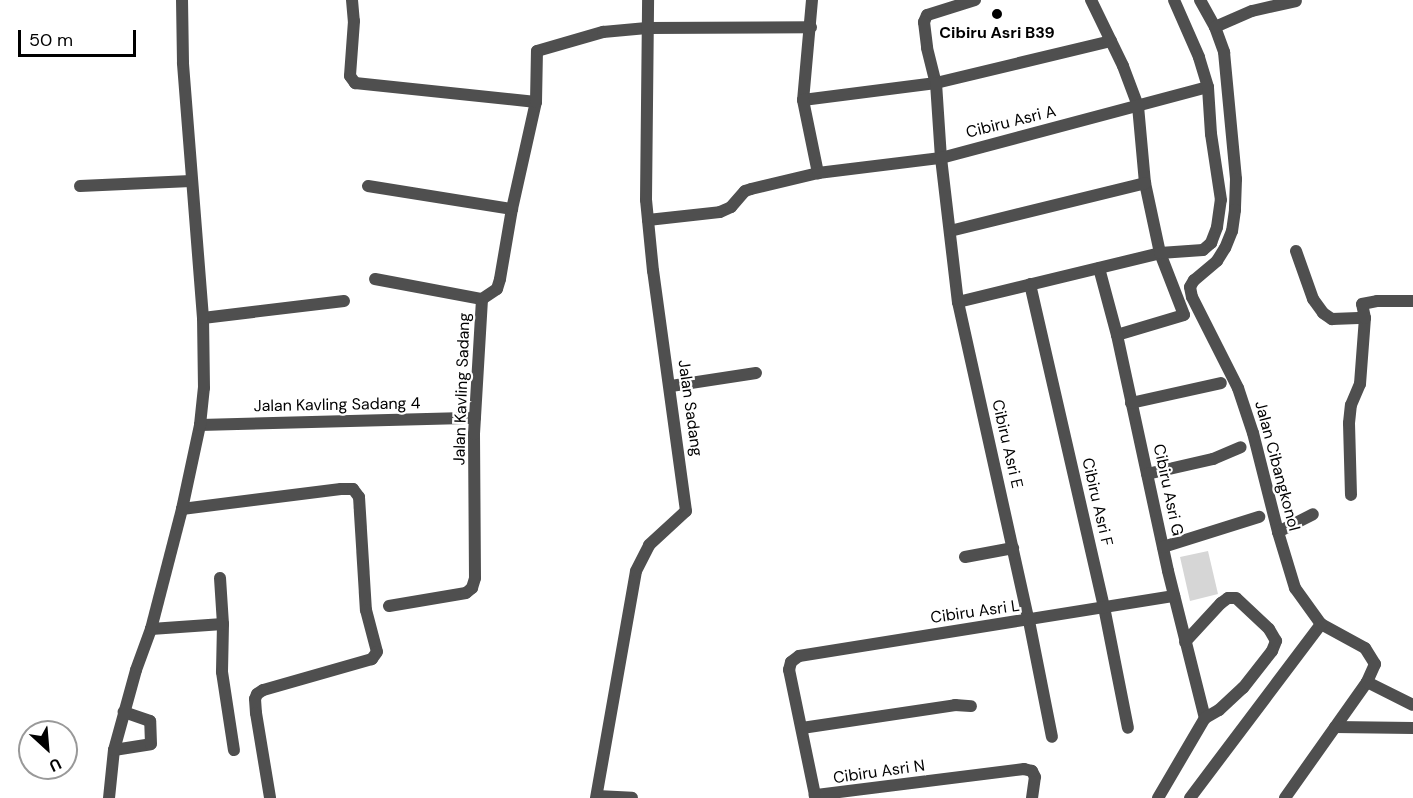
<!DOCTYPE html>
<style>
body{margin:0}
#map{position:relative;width:1413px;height:798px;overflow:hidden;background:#fff;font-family:"DM Sans",sans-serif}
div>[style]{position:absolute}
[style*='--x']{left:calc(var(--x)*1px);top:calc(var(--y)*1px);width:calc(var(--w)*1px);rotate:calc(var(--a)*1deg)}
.green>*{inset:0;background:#d6d6d6}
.minor>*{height:12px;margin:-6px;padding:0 6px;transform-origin:6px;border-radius:6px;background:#4f4f4f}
.dots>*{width:16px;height:16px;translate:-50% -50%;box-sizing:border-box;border:3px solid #fff;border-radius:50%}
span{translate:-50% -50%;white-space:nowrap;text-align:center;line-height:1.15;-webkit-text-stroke:4.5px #fff;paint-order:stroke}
.poi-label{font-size:16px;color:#000;font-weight:700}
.street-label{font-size:16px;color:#000}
.north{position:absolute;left:18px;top:720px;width:60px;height:60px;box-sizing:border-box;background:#fff;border:2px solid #999;border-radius:50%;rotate:154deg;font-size:16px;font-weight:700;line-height:24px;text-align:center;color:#000}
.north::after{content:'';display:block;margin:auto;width:21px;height:27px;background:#000;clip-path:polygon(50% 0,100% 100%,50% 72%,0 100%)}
.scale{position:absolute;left:18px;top:30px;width:118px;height:27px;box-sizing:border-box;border:3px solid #000;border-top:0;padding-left:8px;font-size:18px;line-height:21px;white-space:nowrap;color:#000;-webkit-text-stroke:4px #fff;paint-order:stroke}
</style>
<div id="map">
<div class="green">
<div style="clip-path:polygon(1208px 551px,1218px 594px,1190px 601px,1180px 557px)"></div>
</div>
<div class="minor">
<div style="--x:352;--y:0;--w:21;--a:85"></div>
<div style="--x:354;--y:21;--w:55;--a:94.2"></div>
<div style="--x:350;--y:76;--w:9;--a:54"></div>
<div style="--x:355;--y:83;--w:182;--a:6"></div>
<div style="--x:812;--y:0;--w:100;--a:95.1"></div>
<div style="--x:803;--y:100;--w:134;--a:-7.3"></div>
<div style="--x:936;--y:83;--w:180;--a:-13.5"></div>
<div style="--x:975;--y:0;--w:50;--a:162.6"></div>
<div style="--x:927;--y:15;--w:8;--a:113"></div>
<div style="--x:924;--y:22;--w:26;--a:83"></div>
<div style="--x:927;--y:48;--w:36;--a:76"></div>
<div style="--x:936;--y:83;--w:75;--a:86.2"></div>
<div style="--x:941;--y:158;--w:145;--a:83.3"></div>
<div style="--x:958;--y:302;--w:327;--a:77.5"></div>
<div style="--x:1029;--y:621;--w:118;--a:78.8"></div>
<div style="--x:1091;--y:0;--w:73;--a:64.1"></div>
<div style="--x:1123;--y:66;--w:43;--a:69.4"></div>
<div style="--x:1138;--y:106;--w:77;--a:84.8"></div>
<div style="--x:1145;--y:183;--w:72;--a:77.9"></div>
<div style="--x:1160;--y:253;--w:66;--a:68.8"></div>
<div style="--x:1184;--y:315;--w:70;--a:163.4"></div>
<div style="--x:1200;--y:0;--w:31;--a:61"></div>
<div style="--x:1215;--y:27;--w:27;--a:70"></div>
<div style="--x:1224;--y:52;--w:128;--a:84.6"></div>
<div style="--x:1236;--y:179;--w:31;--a:92"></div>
<div style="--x:1235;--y:210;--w:21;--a:98"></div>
<div style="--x:1232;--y:231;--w:18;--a:112"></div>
<div style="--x:1225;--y:248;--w:15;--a:122"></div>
<div style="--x:1217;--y:261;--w:30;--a:140"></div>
<div style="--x:1194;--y:280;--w:8;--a:120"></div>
<div style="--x:1190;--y:287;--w:10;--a:79"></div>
<div style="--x:1192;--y:297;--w:102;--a:63.2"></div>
<div style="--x:1238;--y:388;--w:47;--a:71.6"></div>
<div style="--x:1253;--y:433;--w:102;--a:75.8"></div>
<div style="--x:1278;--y:532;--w:59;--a:73.1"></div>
<div style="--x:1295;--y:588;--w:44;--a:54.2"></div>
<div style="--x:1321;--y:624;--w:50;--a:28.6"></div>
<div style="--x:1365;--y:648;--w:19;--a:58"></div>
<div style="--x:1375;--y:664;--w:20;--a:114"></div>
<div style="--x:1367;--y:682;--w:142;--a:125.3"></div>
<div style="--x:1215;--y:27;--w:40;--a:-23.4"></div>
<div style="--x:1252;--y:11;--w:45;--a:-12.8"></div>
<div style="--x:803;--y:100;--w:75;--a:78.4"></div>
<div style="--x:80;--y:186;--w:111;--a:-2.6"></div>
<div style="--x:368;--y:186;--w:146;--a:9.1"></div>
<div style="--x:648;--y:220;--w:72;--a:-6.3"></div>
<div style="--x:720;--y:212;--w:12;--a:-24"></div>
<div style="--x:731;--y:207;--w:21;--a:-49"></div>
<div style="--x:745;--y:191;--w:6;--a:-18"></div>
<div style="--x:751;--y:189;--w:69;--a:-13.4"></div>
<div style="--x:818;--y:173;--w:124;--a:-7"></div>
<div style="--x:941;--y:158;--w:276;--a:-14.9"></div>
<div style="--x:950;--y:231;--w:201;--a:-13.8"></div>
<div style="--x:1296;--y:251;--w:51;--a:70.5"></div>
<div style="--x:1313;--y:299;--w:17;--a:54"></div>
<div style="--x:1323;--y:313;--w:11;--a:34"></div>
<div style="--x:1332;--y:319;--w:33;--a:-2"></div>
<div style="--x:1099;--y:268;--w:69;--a:75"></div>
<div style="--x:1117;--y:335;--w:241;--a:77.8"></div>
<div style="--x:1168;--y:571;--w:152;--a:75.9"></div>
<div style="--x:375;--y:279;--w:109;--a:10.6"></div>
<div style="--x:1030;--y:284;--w:331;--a:77.1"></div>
<div style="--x:1104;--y:607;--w:123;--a:78.8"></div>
<div style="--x:958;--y:302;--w:208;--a:-13.6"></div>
<div style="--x:1160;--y:253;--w:43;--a:-4"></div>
<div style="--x:1203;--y:250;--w:11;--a:-41"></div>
<div style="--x:1211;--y:243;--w:17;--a:-69"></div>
<div style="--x:1217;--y:227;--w:27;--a:-82"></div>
<div style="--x:1221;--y:200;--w:67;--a:-98.6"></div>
<div style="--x:1211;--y:134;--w:47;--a:-93.7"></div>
<div style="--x:1208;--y:87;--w:31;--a:-107"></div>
<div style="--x:1199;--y:57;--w:62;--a:-113.7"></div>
<div style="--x:203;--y:318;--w:142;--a:-6.9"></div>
<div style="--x:671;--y:386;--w:86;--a:-8.7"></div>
<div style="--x:1131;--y:403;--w:92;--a:-12.5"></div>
<div style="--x:200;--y:425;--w:275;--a:-1.5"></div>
<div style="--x:1147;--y:474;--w:68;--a:-12.8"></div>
<div style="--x:1213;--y:459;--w:30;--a:-23"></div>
<div style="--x:1351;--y:495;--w:72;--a:-91.6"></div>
<div style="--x:1349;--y:423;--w:18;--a:-84"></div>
<div style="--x:1351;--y:405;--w:23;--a:-67"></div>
<div style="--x:1360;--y:384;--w:66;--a:-85.7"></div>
<div style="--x:1365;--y:318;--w:14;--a:-102"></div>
<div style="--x:1362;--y:304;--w:15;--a:-11"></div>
<div style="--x:1377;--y:301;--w:36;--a:0"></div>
<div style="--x:182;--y:509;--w:160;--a:-7.2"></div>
<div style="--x:341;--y:489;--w:12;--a:0"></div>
<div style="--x:353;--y:489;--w:10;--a:53"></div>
<div style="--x:359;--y:497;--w:113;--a:86.5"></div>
<div style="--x:366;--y:610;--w:43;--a:75.3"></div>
<div style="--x:377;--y:652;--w:9;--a:126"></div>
<div style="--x:372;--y:659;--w:113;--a:164.1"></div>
<div style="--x:263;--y:690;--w:7;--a:146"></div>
<div style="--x:257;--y:694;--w:5;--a:112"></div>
<div style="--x:255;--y:699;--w:14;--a:86"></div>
<div style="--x:256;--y:713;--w:86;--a:80.6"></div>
<div style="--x:1278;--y:532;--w:39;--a:-27"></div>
<div style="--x:1163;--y:547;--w:101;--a:-17.4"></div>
<div style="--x:965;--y:557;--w:49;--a:-10.6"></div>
<div style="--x:220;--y:578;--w:46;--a:86.3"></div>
<div style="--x:223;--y:624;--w:48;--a:91.2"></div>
<div style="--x:222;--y:672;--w:79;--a:81.3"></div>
<div style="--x:389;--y:606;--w:78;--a:-9.6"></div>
<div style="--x:466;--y:593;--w:8;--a:-40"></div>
<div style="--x:472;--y:588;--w:10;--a:-73"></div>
<div style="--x:475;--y:578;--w:144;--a:-90.4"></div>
<div style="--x:474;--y:434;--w:135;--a:-86.6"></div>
<div style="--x:482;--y:299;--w:18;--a:-34"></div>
<div style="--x:497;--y:289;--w:10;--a:-73"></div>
<div style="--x:500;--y:279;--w:71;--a:-80.3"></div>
<div style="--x:512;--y:209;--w:110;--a:-77.4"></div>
<div style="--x:536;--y:102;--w:51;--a:-88.9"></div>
<div style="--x:537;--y:51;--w:69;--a:-16.1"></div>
<div style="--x:603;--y:32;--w:44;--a:-5.2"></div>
<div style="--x:647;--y:28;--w:164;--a:-0.3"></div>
<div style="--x:151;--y:629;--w:72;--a:-4"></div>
<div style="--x:1367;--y:682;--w:51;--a:26.6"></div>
<div style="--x:1335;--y:727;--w:78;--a:0.7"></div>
<div style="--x:802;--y:728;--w:155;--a:-8.5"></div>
<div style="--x:955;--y:705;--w:16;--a:4"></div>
<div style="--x:114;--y:750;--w:37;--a:-9"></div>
<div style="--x:151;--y:744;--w:23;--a:-92"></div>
<div style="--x:150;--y:721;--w:28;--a:-161"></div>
<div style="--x:597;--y:796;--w:35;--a:3"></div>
<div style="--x:109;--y:798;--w:48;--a:-84.1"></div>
<div style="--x:114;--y:750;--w:83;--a:-74.6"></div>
<div style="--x:136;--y:670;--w:44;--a:-69.9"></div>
<div style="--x:151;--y:629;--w:124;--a:-75.5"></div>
<div style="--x:182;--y:509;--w:86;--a:-77.9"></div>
<div style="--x:200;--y:425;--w:37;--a:-84"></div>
<div style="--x:204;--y:388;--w:70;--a:-90.8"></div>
<div style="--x:203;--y:318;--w:256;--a:-94.5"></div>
<div style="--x:183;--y:63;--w:63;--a:-90.9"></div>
<div style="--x:596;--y:798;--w:230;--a:-80"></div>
<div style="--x:636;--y:571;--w:29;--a:-63"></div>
<div style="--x:649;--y:545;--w:50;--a:-42.6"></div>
<div style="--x:686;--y:511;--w:242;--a:-97.8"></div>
<div style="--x:653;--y:271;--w:71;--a:-95.6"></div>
<div style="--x:646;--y:200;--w:200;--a:-89.4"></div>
<div style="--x:1032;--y:798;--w:21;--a:-82"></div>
<div style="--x:1035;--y:777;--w:7;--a:-117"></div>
<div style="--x:1032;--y:771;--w:8;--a:-166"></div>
<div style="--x:1024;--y:769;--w:211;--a:172.9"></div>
<div style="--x:815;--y:795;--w:128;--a:-101.7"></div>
<div style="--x:789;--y:670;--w:8;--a:-76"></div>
<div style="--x:791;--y:662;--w:10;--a:-37"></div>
<div style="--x:799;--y:656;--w:380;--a:-9.1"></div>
<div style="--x:1158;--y:798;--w:93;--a:-59.6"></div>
<div style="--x:1205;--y:718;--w:16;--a:-30"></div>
<div style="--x:1219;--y:710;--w:33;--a:-43"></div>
<div style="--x:1243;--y:688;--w:47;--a:-51.9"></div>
<div style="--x:1272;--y:651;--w:11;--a:-68"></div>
<div style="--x:1276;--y:641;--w:14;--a:-120"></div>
<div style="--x:1269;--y:629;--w:45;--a:-136.8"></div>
<div style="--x:1236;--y:598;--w:8;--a:180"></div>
<div style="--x:1228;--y:598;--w:9;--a:144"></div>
<div style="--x:1221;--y:603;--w:53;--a:132.7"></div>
<div style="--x:1190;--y:798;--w:218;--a:-53"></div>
</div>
<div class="dots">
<div style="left:997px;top:14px;background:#000"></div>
</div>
<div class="poi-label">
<span style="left:997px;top:33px">Cibiru Asri B39</span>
</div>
<div class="street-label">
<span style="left:1011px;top:122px;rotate:-14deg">Cibiru Asri A</span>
<span style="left:462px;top:389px;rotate:-88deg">Jalan Kavling Sadang</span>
<span style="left:337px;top:405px;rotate:-1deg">Jalan Kavling Sadang 4</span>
<span style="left:690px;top:408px;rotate:82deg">Jalan Sadang</span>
<span style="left:1007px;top:444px;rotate:77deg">Cibiru Asri E</span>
<span style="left:1277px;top:466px;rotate:75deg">Jalan Cibangkonol</span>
<span style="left:1168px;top:490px;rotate:78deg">Cibiru Asri G</span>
<span style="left:1097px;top:502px;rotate:77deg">Cibiru Asri F</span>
<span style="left:975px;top:612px;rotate:-8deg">Cibiru Asri L</span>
<span style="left:879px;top:772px;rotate:-8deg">Cibiru Asri N</span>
</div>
<div class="north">U</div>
<div class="scale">50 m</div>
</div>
